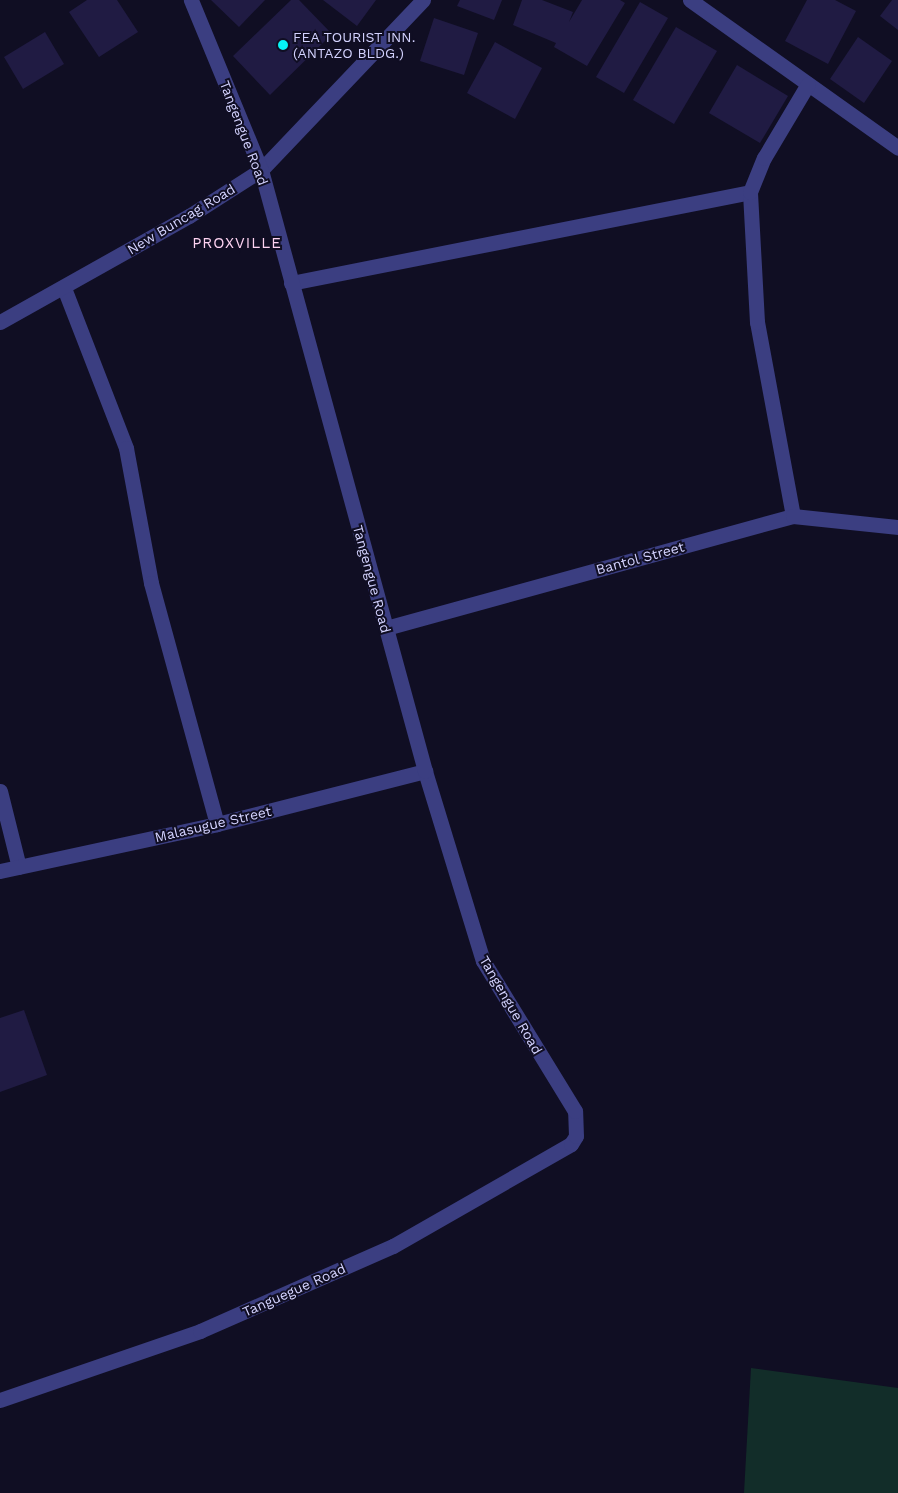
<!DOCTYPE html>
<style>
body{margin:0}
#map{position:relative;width:898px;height:1493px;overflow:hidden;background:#100e23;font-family:"Work Sans",sans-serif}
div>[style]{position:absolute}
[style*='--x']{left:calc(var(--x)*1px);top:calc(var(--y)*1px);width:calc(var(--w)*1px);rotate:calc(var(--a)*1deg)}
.green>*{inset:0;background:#122d29}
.building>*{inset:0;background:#201b43}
.street>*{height:15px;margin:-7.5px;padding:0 7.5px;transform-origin:7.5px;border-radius:7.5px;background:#3b3e81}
.dots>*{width:14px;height:14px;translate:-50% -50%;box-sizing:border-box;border:2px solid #100e23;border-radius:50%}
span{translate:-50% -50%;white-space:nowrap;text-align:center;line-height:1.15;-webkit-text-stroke:4px #100e23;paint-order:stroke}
.poi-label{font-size:14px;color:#d3d2fe}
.left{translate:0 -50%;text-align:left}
.street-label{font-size:14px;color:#d3d2fe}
.neighbourhood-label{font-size:15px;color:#fed3f2;letter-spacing:1px}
</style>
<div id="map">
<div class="green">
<div style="clip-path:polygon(751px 1368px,898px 1388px,898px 1493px,744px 1493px)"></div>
</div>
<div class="building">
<div style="clip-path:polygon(87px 0,117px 0,138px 32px,99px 57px,69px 12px)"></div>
<div style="clip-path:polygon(211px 0,265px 0,239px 27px)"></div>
<div style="clip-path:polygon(291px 0,299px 0,332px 34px,270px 95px,233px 56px)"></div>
<div style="clip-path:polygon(323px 0,376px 0,357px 26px)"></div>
<div style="clip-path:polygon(460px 0,502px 0,494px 20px,457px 6px)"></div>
<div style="clip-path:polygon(522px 0,542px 0,573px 12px,569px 22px,582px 0,620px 0,625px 3px,587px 66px,554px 47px,556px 43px,513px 25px)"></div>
<div style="clip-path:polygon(807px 0,835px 0,856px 11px,828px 64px,785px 41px)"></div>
<div style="clip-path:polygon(892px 0,898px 0,898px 30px,880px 16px)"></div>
<div style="clip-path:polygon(640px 2px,668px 18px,624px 93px,596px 77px)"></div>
<div style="clip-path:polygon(434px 18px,478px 33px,464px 75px,420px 61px)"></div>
<div style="clip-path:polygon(676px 27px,717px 51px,674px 124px,633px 100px)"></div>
<div style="clip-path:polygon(45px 32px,64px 64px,23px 89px,4px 57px)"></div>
<div style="clip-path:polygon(858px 37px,892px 61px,864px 103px,830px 79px)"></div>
<div style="clip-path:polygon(495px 42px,542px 68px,515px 119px,467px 93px)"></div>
<div style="clip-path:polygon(737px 65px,788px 96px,760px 143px,709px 113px)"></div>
<div style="clip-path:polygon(24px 1010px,47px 1075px,0 1092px,0 1018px)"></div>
</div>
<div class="street">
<div style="--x:690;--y:0;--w:255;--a:35.4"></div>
<div style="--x:291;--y:283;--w:468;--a:-11.2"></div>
<div style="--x:64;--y:288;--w:172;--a:68.8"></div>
<div style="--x:126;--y:448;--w:137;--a:79.5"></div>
<div style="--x:151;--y:583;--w:250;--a:74.7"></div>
<div style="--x:0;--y:322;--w:217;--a:-29.3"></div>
<div style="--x:189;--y:216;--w:85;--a:-32.6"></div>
<div style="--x:261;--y:170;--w:235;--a:-46.4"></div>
<div style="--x:793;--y:516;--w:197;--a:-100.5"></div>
<div style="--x:757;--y:322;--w:130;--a:-93.1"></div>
<div style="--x:750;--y:192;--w:37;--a:-68"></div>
<div style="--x:764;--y:158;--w:86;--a:-59.3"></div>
<div style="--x:386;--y:628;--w:422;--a:-15.4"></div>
<div style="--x:793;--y:516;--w:106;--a:6"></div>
<div style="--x:0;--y:791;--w:78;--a:76"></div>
<div style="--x:0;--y:871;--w:222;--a:-12.2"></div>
<div style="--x:217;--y:824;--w:215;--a:-14.3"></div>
<div style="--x:0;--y:1400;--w:212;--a:-19"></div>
<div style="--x:200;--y:1331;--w:211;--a:-23.8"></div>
<div style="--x:393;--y:1246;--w:205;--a:-29.8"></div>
<div style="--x:571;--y:1144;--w:9;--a:-58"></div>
<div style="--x:576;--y:1136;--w:25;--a:-92"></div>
<div style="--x:575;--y:1111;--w:176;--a:-121.5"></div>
<div style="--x:483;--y:961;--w:199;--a:-107"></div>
<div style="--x:425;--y:771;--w:623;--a:-105.26"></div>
<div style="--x:261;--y:170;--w:184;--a:-112.4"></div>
</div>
<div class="dots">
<div style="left:283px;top:45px;background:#06f3f6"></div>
</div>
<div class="poi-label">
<span class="left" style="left:293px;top:45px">FEA TOURIST INN.<br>(ANTAZO BLDG.)</span>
</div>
<div class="street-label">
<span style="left:244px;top:133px;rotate:69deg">Tangengue Road</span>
<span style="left:181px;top:219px;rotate:-31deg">New Buncag Road</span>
<span style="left:640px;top:558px;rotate:-15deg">Bantol Street</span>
<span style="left:372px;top:579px;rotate:75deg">Tangengue Road</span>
<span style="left:213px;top:824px;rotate:-13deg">Malasugue Street</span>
<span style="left:511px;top:1005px;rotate:60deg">Tangengue Road</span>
<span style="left:294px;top:1290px;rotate:-24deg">Tanguegue Road</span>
</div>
<div class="neighbourhood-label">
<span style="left:237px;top:244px">PROXVILLE</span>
</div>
</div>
